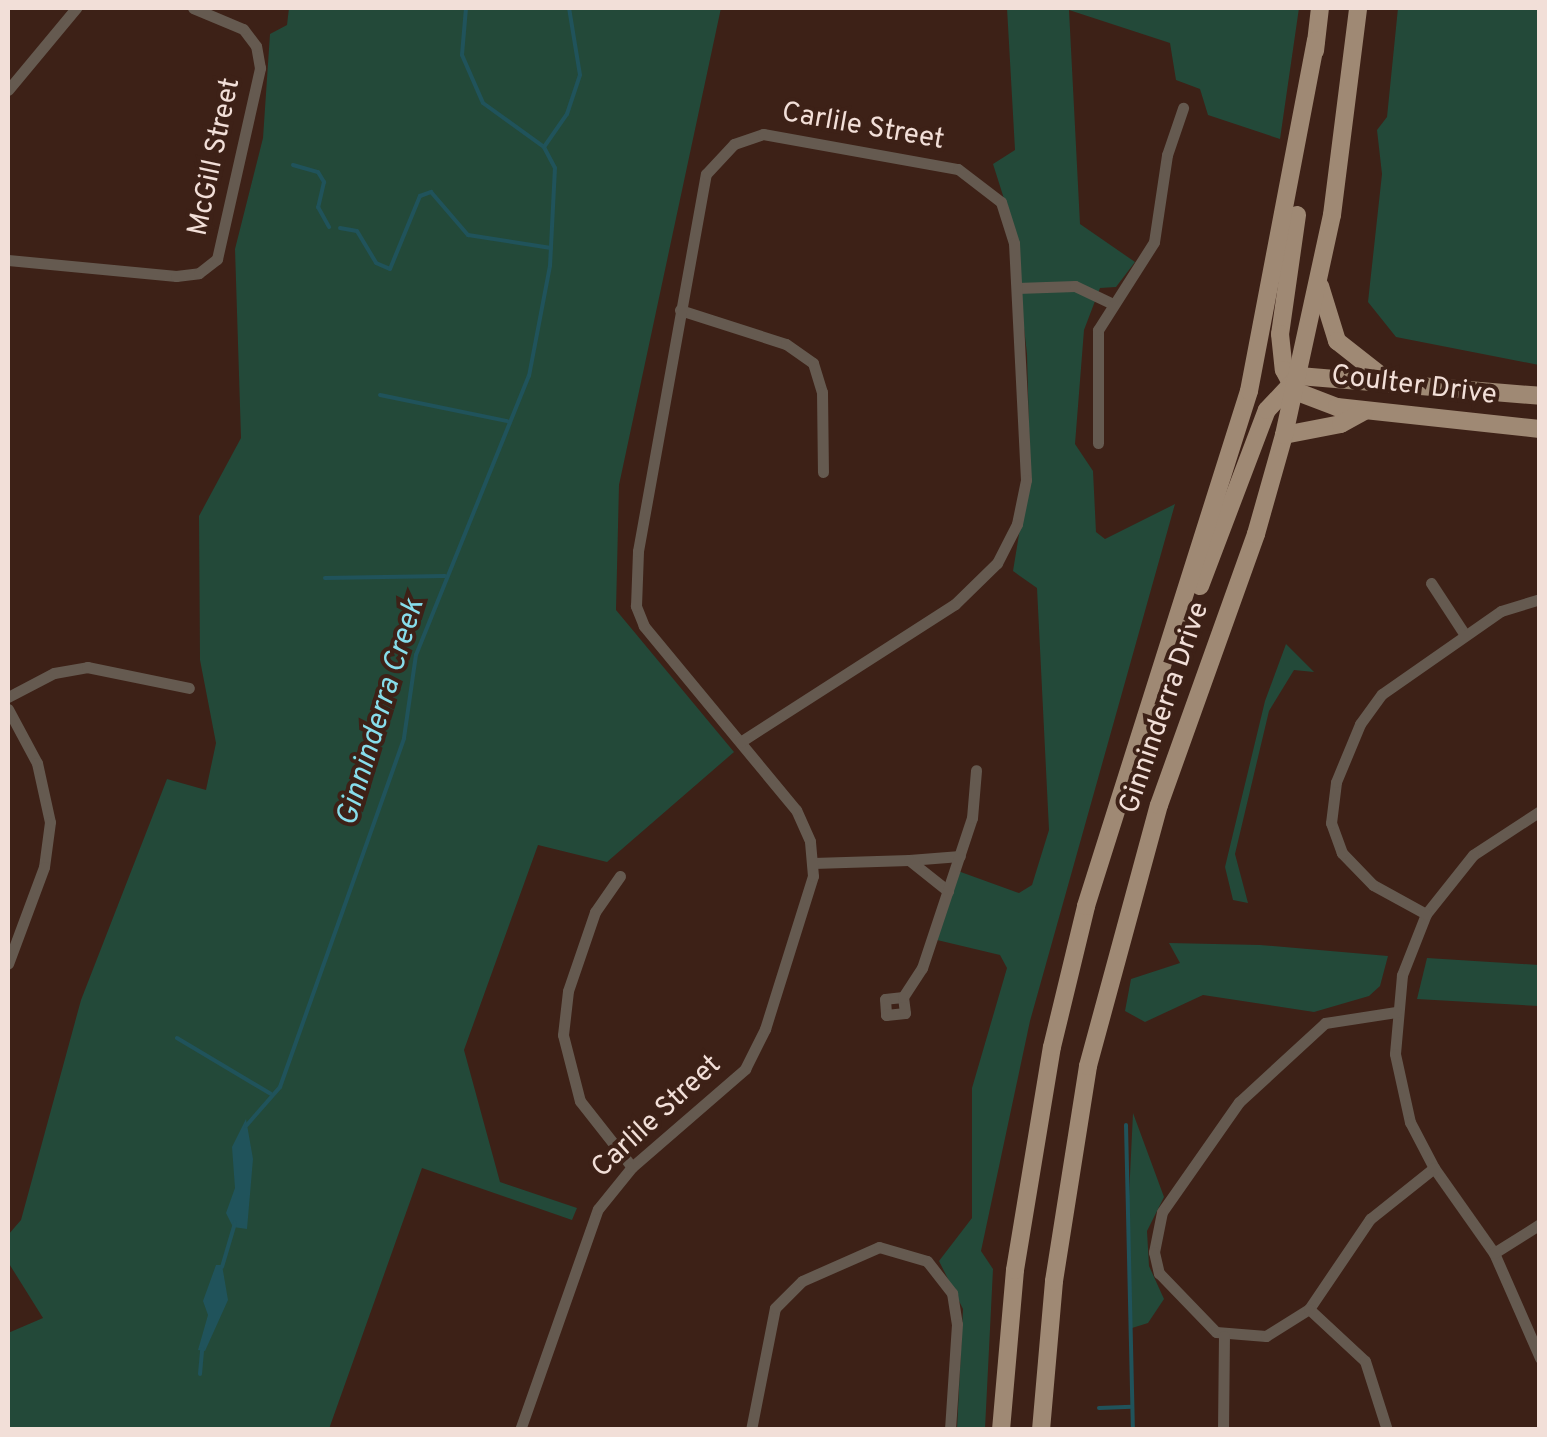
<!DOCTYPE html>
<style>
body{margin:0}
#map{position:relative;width:1547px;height:1437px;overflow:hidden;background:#3d2117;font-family:Overpass,sans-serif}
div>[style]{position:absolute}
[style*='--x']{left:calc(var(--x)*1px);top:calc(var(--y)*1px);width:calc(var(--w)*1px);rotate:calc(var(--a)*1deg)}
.green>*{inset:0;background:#234939}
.water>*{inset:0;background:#20535b}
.stream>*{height:4px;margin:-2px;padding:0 2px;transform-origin:2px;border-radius:2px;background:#20535b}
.minor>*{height:11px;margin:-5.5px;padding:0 5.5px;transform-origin:5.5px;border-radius:5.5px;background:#655a50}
.primary>*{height:18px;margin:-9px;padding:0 9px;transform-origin:9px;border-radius:9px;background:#9f8974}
span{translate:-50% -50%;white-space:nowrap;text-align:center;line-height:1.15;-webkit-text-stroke:8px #3d2117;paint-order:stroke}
.street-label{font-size:28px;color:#f2dfd8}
.water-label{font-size:30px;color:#87ddeb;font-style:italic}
.frame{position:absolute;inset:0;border:10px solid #f2dfd8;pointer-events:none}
</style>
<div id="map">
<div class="green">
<div style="clip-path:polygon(289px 8px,721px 8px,619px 485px,616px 610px,734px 752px,607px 862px,538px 845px,464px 1050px,500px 1182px,577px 1208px,572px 1220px,422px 1168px,329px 1429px,8px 1429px,8px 1333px,43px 1318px,8px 1262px,8px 1235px,21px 1220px,81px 1000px,167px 779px,206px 790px,216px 743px,200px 660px,199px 516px,241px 438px,235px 249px,263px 138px,270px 34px,287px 25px)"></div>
<div style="clip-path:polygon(1007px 8px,1299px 8px,1280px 139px,1208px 115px,1200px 89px,1176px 80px,1170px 43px,1069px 10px,1080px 224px,1135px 262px,1116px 287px,1100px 288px,1084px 330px,1075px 444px,1093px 471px,1096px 532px,1105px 539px,1175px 504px,1030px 1021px,981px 1251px,993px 1269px,985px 1429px,957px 1429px,963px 1309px,939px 1261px,972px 1218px,972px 1088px,1007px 968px,1000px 955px,937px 940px,958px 871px,1019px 893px,1032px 885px,1049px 830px,1037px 588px,1013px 571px,1030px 467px,1027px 354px,1012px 224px,993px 164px,1015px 150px)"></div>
<div style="clip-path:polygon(1398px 8px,1539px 8px,1539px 365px,1396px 337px,1368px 302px,1382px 174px,1377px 130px,1387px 117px)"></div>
<div style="clip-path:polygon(1286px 644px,1314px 672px,1294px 670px,1269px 711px,1235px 854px,1248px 903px,1233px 900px,1225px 867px,1265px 701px)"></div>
<div style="clip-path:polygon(1169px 943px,1260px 945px,1388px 956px,1380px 986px,1369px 996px,1314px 1012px,1203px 995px,1145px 1022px,1125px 1011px,1131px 979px,1180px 963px)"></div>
<div style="clip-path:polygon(1427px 958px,1539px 965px,1539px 1006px,1417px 999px)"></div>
<div style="clip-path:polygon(1133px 1113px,1164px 1197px,1147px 1231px,1149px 1266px,1164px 1299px,1148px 1323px,1132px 1328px,1127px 1238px)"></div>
</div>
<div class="water">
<div style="clip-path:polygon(246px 1119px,253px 1159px,247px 1229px,233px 1227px,226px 1213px,235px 1188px,232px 1147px)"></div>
<div style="clip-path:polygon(216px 1265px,222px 1265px,228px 1300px,205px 1351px,198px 1350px,208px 1315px,203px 1301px)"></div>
</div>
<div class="stream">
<div style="--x:466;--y:8;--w:47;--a:94.9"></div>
<div style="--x:462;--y:55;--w:52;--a:66.4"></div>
<div style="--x:483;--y:103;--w:75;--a:35.8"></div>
<div style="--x:293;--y:165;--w:26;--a:16"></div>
<div style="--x:318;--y:172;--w:12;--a:59"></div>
<div style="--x:324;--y:182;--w:26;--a:103"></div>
<div style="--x:318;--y:207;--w:23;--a:61"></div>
<div style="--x:340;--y:228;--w:17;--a:10"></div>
<div style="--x:357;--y:231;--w:37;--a:59"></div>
<div style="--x:376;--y:263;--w:15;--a:23"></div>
<div style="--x:390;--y:269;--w:79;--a:-67.7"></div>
<div style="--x:420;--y:196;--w:12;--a:-20"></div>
<div style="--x:431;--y:192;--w:57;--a:49.3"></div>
<div style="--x:468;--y:235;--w:84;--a:8.9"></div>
<div style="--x:380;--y:395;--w:130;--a:11.6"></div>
<div style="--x:325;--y:578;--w:120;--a:-1"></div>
<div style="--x:177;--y:1038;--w:109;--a:30.8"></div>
<div style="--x:1126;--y:1125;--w:305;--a:88.7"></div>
<div style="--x:246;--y:1126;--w:52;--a:-48.9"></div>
<div style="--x:280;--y:1087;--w:370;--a:-70.4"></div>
<div style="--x:404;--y:738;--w:84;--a:-81.8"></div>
<div style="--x:416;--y:655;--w:301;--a:-68"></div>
<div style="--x:529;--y:376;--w:112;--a:-79.2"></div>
<div style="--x:550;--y:266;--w:98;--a:-87.1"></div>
<div style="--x:555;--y:168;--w:24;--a:-118"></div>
<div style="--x:544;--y:147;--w:40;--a:-55.1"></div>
<div style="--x:567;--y:114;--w:41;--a:-71.6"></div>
<div style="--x:580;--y:75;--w:68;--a:-99.3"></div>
<div style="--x:222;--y:1267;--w:46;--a:-73.5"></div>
<div style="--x:200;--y:1374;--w:25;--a:-85"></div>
<div style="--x:1099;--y:1408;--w:33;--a:-2"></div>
</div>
<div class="minor">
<div style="--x:8;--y:90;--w:107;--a:-50.3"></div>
<div style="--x:8;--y:260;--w:169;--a:5.4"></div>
<div style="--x:176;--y:276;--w:23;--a:-7"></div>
<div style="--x:199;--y:273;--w:23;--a:-38"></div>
<div style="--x:217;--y:259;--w:196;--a:-77.3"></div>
<div style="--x:260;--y:68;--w:22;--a:-100"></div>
<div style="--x:256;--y:46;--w:21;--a:-127"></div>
<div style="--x:243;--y:29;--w:54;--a:-157.2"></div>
<div style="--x:1017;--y:288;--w:58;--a:-2"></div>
<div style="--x:1075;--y:286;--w:42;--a:25.3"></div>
<div style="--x:680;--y:310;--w:111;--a:17.8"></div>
<div style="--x:786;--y:344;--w:33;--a:35"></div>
<div style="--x:813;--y:363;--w:30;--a:73"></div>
<div style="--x:822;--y:392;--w:80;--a:89.3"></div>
<div style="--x:1098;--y:443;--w:113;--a:-90"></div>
<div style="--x:1098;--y:330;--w:104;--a:-57.5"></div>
<div style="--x:1154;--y:242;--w:88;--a:-81.5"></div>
<div style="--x:1167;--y:155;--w:50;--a:-71.2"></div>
<div style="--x:1431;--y:583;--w:62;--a:56.8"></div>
<div style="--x:8;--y:697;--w:52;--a:-27.6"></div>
<div style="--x:54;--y:673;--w:34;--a:-10"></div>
<div style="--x:87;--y:667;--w:104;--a:11.6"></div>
<div style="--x:8;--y:709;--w:61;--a:61.8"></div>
<div style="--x:37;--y:763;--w:60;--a:77.6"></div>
<div style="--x:50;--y:822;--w:45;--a:97.6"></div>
<div style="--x:44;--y:867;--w:103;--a:110.4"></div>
<div style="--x:1540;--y:811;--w:80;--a:146.7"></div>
<div style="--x:1473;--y:855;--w:75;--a:128.5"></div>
<div style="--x:1426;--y:914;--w:66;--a:111.5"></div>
<div style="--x:1402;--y:975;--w:79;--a:95.1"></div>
<div style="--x:1395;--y:1054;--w:70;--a:77.6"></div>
<div style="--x:1410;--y:1122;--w:52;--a:62.4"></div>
<div style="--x:1434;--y:1168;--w:104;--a:54.8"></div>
<div style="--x:1494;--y:1253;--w:115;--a:66.3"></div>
<div style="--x:909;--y:860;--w:51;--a:-4.5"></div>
<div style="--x:813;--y:863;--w:96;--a:-1.8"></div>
<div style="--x:909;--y:860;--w:50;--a:38.5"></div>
<div style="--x:620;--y:876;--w:44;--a:124.8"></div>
<div style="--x:595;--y:912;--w:83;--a:108.9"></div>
<div style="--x:568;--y:991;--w:44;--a:96.5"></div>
<div style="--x:563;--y:1035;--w:68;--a:75.6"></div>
<div style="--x:580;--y:1101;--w:84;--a:51.8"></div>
<div style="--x:1426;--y:914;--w:60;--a:-151.3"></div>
<div style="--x:1373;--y:885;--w:45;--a:-134.1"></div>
<div style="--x:1342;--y:853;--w:32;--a:-110"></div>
<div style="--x:1331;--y:823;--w:41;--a:-83"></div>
<div style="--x:1336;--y:782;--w:63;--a:-67.5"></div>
<div style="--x:1360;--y:724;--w:37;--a:-54"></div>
<div style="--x:1382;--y:694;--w:145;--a:-34.9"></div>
<div style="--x:1501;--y:611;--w:41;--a:-17.1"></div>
<div style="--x:903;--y:997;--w:18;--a:174"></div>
<div style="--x:885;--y:999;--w:16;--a:86"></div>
<div style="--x:886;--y:1015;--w:19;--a:-6"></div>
<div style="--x:905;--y:1013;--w:16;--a:-97"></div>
<div style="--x:903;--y:997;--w:35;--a:-57"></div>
<div style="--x:922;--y:968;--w:158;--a:-71.6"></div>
<div style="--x:972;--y:818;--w:48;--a:-85.2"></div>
<div style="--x:1396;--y:1012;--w:72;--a:171.2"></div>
<div style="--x:1325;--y:1023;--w:117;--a:137.4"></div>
<div style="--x:1239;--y:1102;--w:134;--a:125"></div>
<div style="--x:1162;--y:1212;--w:41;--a:101.3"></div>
<div style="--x:1154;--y:1252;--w:22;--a:77"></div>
<div style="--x:1159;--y:1273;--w:82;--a:46"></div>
<div style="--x:1216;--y:1332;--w:50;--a:4.6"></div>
<div style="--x:1266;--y:1336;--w:51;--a:-32.1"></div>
<div style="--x:1309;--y:1309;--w:109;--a:-55.9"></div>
<div style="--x:1370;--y:1219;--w:82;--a:-38.6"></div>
<div style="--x:1494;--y:1253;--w:54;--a:-32.2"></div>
<div style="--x:1309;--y:1309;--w:76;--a:42.9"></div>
<div style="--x:1365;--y:1361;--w:72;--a:72.3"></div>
<div style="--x:520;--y:1430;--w:234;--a:-70.6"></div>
<div style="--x:598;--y:1209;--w:54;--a:-51"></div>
<div style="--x:632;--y:1167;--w:150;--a:-40.9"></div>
<div style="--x:745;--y:1069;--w:45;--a:-63.4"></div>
<div style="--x:765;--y:1029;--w:160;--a:-72.6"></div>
<div style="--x:813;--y:876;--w:35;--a:-95"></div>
<div style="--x:810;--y:841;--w:34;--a:-114"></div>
<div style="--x:796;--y:810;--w:239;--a:-129.6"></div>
<div style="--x:644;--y:626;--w:22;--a:-112"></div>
<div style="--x:636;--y:606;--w:55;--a:-87.9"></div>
<div style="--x:638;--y:551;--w:383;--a:-79.8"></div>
<div style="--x:706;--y:174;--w:41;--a:-47"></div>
<div style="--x:734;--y:144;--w:31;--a:-19"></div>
<div style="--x:763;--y:134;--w:198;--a:10.2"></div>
<div style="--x:958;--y:169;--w:54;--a:37.5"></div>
<div style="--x:1001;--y:202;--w:43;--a:72.4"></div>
<div style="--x:1014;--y:243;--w:237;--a:87.1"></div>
<div style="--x:1026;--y:480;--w:45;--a:101.6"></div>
<div style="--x:1017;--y:524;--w:44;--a:117.1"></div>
<div style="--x:997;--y:563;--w:59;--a:135.7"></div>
<div style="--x:955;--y:604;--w:255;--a:147.3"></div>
<div style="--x:751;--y:1430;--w:124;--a:-78.9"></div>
<div style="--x:775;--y:1308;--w:38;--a:-45"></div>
<div style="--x:802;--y:1281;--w:84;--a:-23.8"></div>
<div style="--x:879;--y:1247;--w:50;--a:16.3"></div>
<div style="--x:927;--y:1261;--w:41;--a:52"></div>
<div style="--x:952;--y:1293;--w:31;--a:81"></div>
<div style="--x:957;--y:1324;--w:106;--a:93.8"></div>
<div style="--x:1223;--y:1430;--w:94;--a:-89.4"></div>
</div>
<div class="primary">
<div style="--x:1315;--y:51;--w:43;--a:-83.4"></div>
<div style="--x:1297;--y:215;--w:120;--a:98.1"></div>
<div style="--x:1280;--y:334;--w:36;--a:84"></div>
<div style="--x:1284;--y:370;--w:24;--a:62"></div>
<div style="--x:1295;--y:391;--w:45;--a:20.9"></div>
<div style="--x:1337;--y:407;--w:204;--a:6.2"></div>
<div style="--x:1320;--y:286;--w:58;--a:72.8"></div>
<div style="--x:1337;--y:341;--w:60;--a:38.2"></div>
<div style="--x:1284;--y:435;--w:58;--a:-10.9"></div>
<div style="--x:1341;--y:424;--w:26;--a:-29"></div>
<div style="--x:1200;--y:586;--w:188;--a:-69.2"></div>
<div style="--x:1267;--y:410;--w:47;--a:-46.7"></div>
<div style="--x:1299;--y:376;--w:242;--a:4.7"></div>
<div style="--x:1001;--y:1430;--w:161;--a:-85"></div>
<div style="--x:1015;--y:1270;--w:226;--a:-80.6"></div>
<div style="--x:1052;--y:1047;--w:145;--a:-76.4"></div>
<div style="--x:1086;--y:906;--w:540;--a:-72.44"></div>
<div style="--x:1249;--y:391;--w:357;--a:-79.2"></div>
<div style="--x:1041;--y:1430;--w:150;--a:-85"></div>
<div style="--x:1054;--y:1281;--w:218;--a:-81"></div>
<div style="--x:1088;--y:1066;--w:270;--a:-74.8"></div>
<div style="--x:1159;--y:805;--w:288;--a:-70.3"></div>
<div style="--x:1256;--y:534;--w:103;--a:-74.2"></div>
<div style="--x:1284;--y:435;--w:225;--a:-77.7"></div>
<div style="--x:1332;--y:215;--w:209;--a:-82.8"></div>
</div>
<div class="street-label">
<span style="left:863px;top:127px;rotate:10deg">Carlile Street</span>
<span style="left:215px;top:157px;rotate:-78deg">McGill Street</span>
<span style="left:1414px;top:386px;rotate:7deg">Coulter Drive</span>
<span style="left:1165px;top:708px;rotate:-71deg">Ginninderra Drive</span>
<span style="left:657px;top:1117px;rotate:-43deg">Carlile Street</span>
</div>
<div class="water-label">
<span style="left:382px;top:713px;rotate:-73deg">Ginninderra Creek</span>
</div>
<div class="frame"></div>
</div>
